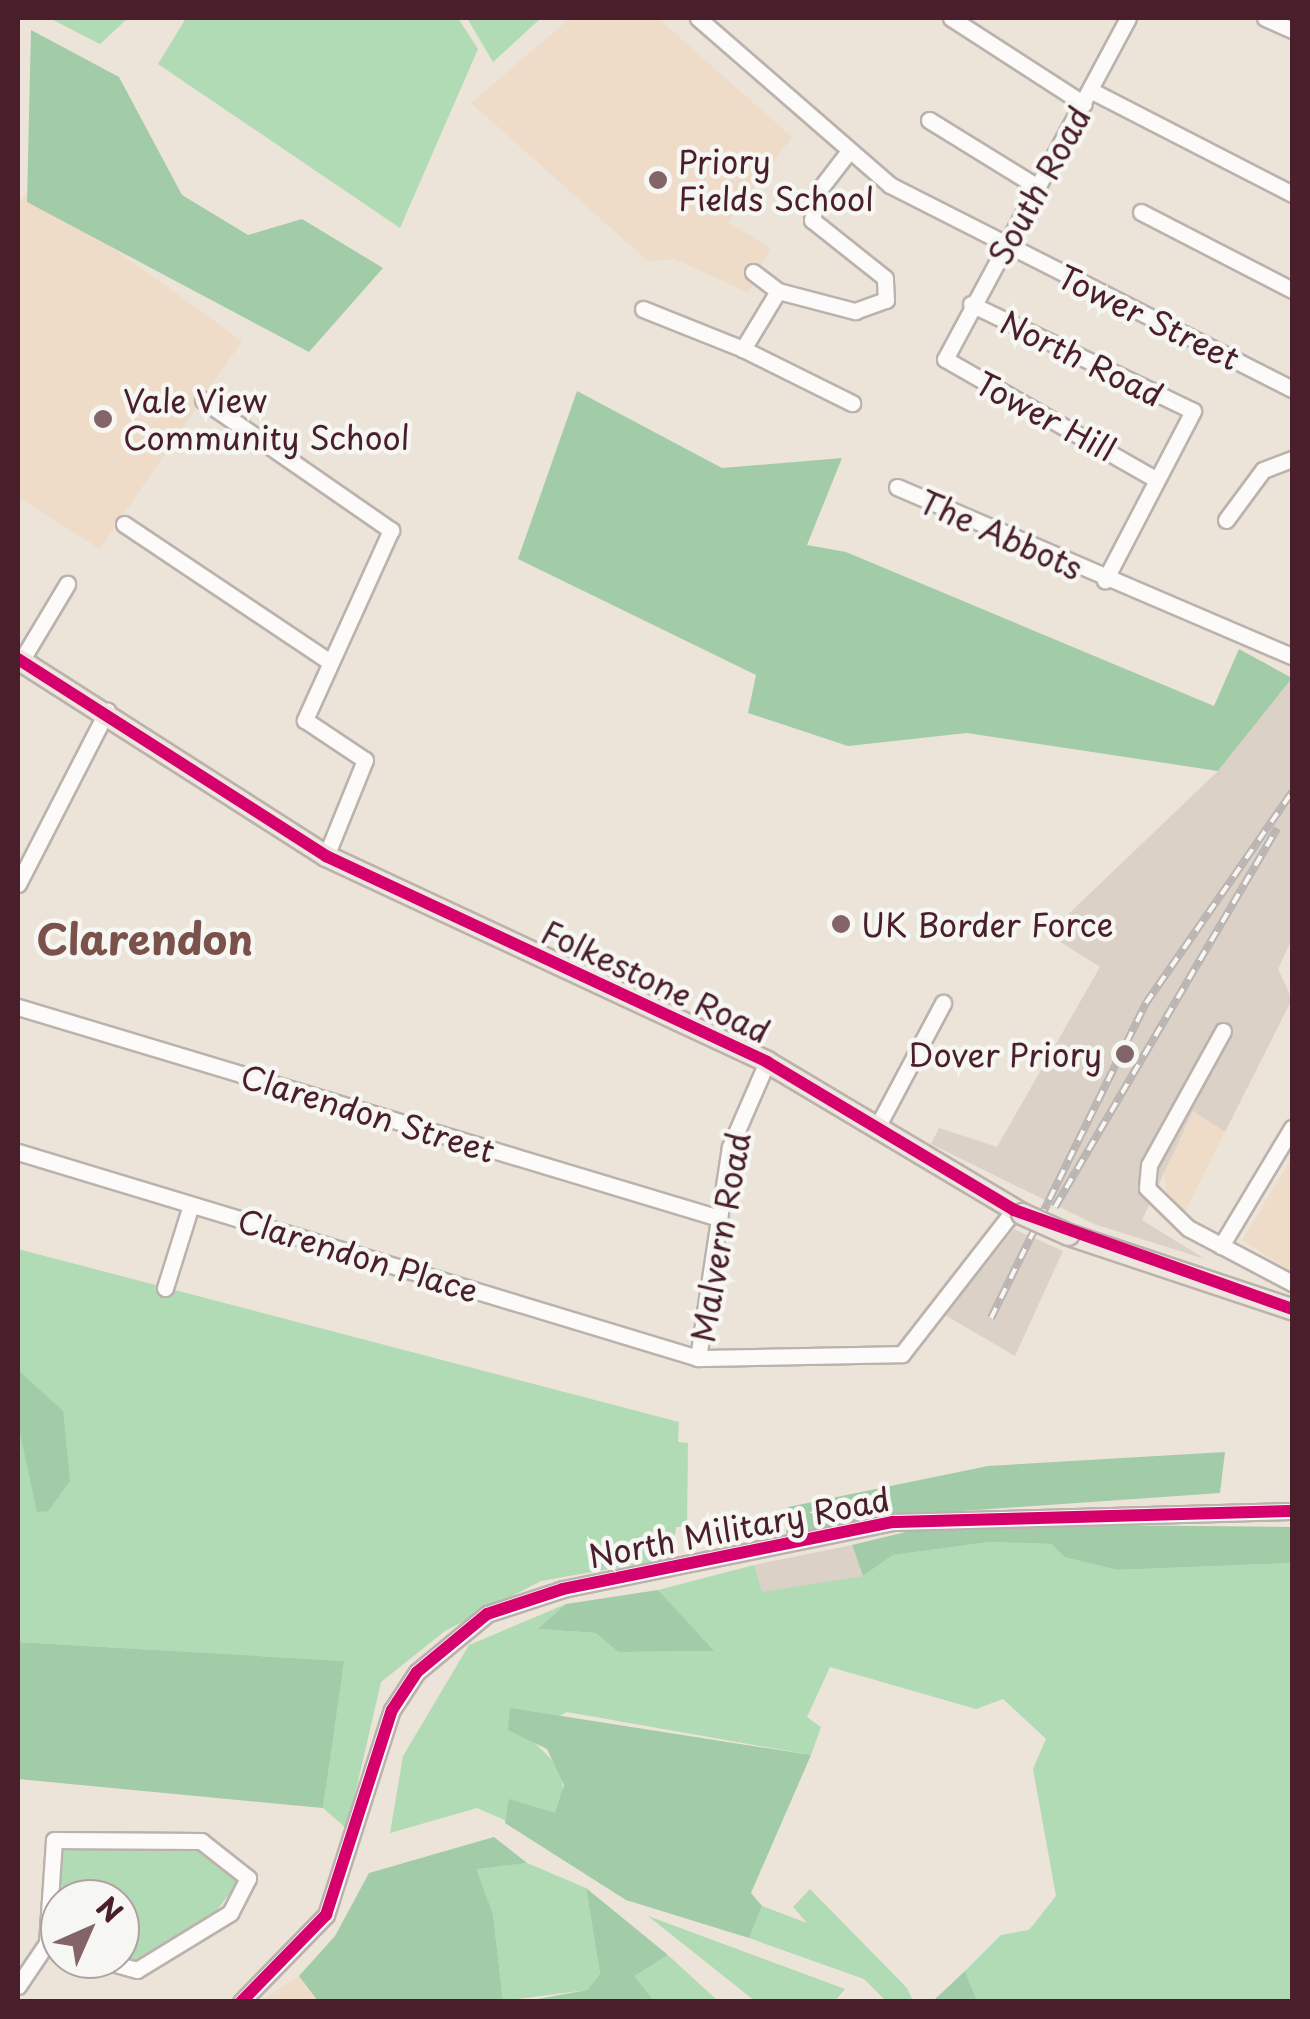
<!DOCTYPE html>
<style>
body{margin:0}
#map{position:relative;width:1310px;height:2019px;overflow:hidden;background:#ece4d8;font-family:"Playpen Sans",sans-serif}
div>[style]{position:absolute}
[style*='--x']{left:calc(var(--x)*1px);top:calc(var(--y)*1px);width:calc(var(--w)*1px);rotate:calc(var(--a)*1deg)}
.built>*{inset:0;background:#eedcc9}
.industrial>*{inset:0;background:#dcd1c7}
.green>*{inset:0;background:#b0dbb5}
.forest>*{inset:0;background:#a2cba8}
.roads{filter:drop-shadow(2px 0 #bcb2ad) drop-shadow(-2px 0 #bcb2ad) drop-shadow(0 2px #bcb2ad) drop-shadow(0 -2px #bcb2ad)}
.minor>*{height:15px;margin:-7.5px;padding:0 7.5px;transform-origin:7.5px;border-radius:7.5px;background:#fcfbf9}
.major>*{height:20px;margin:-10px;padding:0 10px;transform-origin:10px;border-radius:10px;background:#eee6de}
.rail>*{height:8px;margin-top:-4px;transform-origin:0;background:repeating-linear-gradient(90deg,#f6f6f2 0 11px,#bab4b3 0 22px);box-sizing:border-box;border-block:2px solid #bab4b3}
.bridges{filter:drop-shadow(2px 0 #bcb2ad) drop-shadow(-2px 0 #bcb2ad) drop-shadow(0 2px #bcb2ad) drop-shadow(0 -2px #bcb2ad)}
.major-bridge>*{height:20px;margin:-10px;padding:0 10px;transform-origin:10px;border-radius:10px;background:#eee6de}
.cycleway>*{height:12px;margin:-6px;padding:0 6px;transform-origin:6px;border-radius:6px;background:#d6006c}
.dots>*{width:28px;height:28px;translate:-50% -50%;box-sizing:border-box;border:5px solid #f6f6f2;border-radius:50%}
span{translate:-50% -50%;white-space:nowrap;text-align:center;line-height:1.15;-webkit-text-stroke:9px #f6f6f2;paint-order:stroke}
.poi-label{font-size:32px;color:#4a1f2b}
.left{translate:0 -50%;text-align:left}
.right{translate:-100% -50%;text-align:right}
.street-label{font-size:32px;color:#4a1f2b}
.district-label{font-size:42px;color:#7b514c;font-weight:700}
.frame{position:absolute;inset:0;border:20px solid #4a1f2b;pointer-events:none}
.north{position:absolute;left:40px;top:1879px;width:100px;height:100px;box-sizing:border-box;background:#f6f6f2;border:2px solid #b1a0a2;border-radius:50%;rotate:45deg;font-size:28px;font-weight:700;line-height:40px;text-align:center;color:#4a1f2b}
.north::after{content:'';display:block;margin:auto;width:35px;height:45px;background:#836468;clip-path:polygon(50% 0,100% 100%,50% 72%,0 100%)}
</style>
<div id="map">
<div class="built">
<div style="clip-path:polygon(570px 18px,658px 18px,792px 137px,728px 222px,770px 248px,749px 293px,675px 259px,648px 261px,471px 103px)"></div>
<div style="clip-path:polygon(31px 189px,242px 341px,100px 549px,18px 497px,18px 203px)"></div>
<div style="clip-path:polygon(1193px 1111px,1225px 1132px,1185px 1212px,1168px 1197px,1163px 1168px)"></div>
<div style="clip-path:polygon(1292px 1157px,1292px 1272px,1242px 1240px)"></div>
<div style="clip-path:polygon(299px 1976px,318px 2001px,260px 2001px)"></div>
</div>
<div class="industrial">
<div style="clip-path:polygon(1292px 678px,1292px 939px,1278px 969px,1292px 999px,1225px 1132px,1193px 1111px,1142px 1220px,1205px 1259px,1094px 1224px,931px 1144px,939px 1128px,997px 1147px,1100px 967px,1054px 938px,1059px 923px,1218px 771px)"></div>
<div style="clip-path:polygon(1014px 1229px,1063px 1251px,1015px 1356px,945px 1315px)"></div>
<div style="clip-path:polygon(852px 1545px,863px 1576px,762px 1593px,754px 1565px)"></div>
</div>
<div class="green">
<div style="clip-path:polygon(49px 18px,128px 18px,100px 44px)"></div>
<div style="clip-path:polygon(186px 18px,458px 18px,478px 49px,400px 228px,158px 64px)"></div>
<div style="clip-path:polygon(467px 18px,541px 18px,493px 62px)"></div>
<div style="clip-path:polygon(18px 1249px,679px 1422px,678px 1442px,688px 1443px,687px 1527px,676px 1527px,672px 1558px,541px 1581px,445px 1631px,381px 1682px,347px 1829px,323px 1808px,343px 1661px,18px 1642px)"></div>
<div style="clip-path:polygon(990px 1542px,1051px 1544px,1064px 1557px,1117px 1570px,1292px 1563px,1292px 2001px,977px 2001px,965px 1971px,1001px 1935px,1029px 1930px,1056px 1896px,1033px 1769px,1046px 1739px,1003px 1699px,976px 1709px,830px 1667px,807px 1717px,821px 1727px,811px 1755px,567px 1712px,526px 1734px,562px 1770px,563px 1800px,545px 1838px,477px 1808px,390px 1833px,403px 1756px,469px 1645px,566px 1604px,539px 1629px,596px 1633px,618px 1652px,712px 1651px,658px 1590px,754px 1565px,762px 1592px,863px 1576px,893px 1555px)"></div>
<div style="clip-path:polygon(82px 1842px,200px 1846px,241px 1879px,206px 1924px,142px 1965px,120px 1959px,120px 1899px,60px 1899px,60px 1941px,52px 1941px,60px 1846px)"></div>
<div style="clip-path:polygon(527px 1863px,586px 1888px,600px 1974px,587px 1990px,503px 2001px,493px 1914px,475px 1868px)"></div>
<div style="clip-path:polygon(810px 1889px,907px 1988px,913px 2001px,886px 2001px,864px 1979px,749px 1938px,762px 1906px,807px 1923px,793px 1907px)"></div>
<div style="clip-path:polygon(648px 1916px,845px 1989px,835px 2001px,755px 2001px)"></div>
<div style="clip-path:polygon(668px 1955px,718px 2001px,654px 2001px,631px 1977px)"></div>
</div>
<div class="forest">
<div style="clip-path:polygon(31px 30px,119px 77px,182px 195px,248px 235px,302px 219px,383px 268px,309px 352px,27px 202px)"></div>
<div style="clip-path:polygon(577px 391px,722px 468px,842px 458px,807px 545px,846px 552px,1214px 706px,1239px 649px,1292px 678px,1218px 771px,967px 733px,848px 746px,748px 713px,756px 675px,518px 559px)"></div>
<div style="clip-path:polygon(18px 1370px,63px 1411px,70px 1481px,48px 1511px,37px 1512px,18px 1424px)"></div>
<div style="clip-path:polygon(1225px 1452px,1220px 1493px,905px 1515px,786px 1536px,788px 1507px,988px 1466px)"></div>
<div style="clip-path:polygon(994px 1524px,1292px 1527px,1292px 1563px,1117px 1570px,1064px 1557px,1051px 1544px,990px 1542px,893px 1555px,863px 1576px,852px 1545px,926px 1527px)"></div>
<div style="clip-path:polygon(658px 1590px,714px 1651px,618px 1652px,596px 1633px,538px 1629px,566px 1604px)"></div>
<div style="clip-path:polygon(18px 1642px,344px 1661px,323px 1808px,18px 1779px)"></div>
<div style="clip-path:polygon(510px 1708px,811px 1755px,751px 1893px,762px 1906px,749px 1938px,626px 1900px,505px 1823px,509px 1799px,555px 1813px,564px 1785px,547px 1749px,508px 1730px)"></div>
<div style="clip-path:polygon(494px 1837px,527px 1863px,476px 1869px,493px 1914px,503px 2001px,318px 2001px,299px 1976px,335px 1936px,369px 1873px)"></div>
<div style="clip-path:polygon(586px 1888px,668px 1955px,634px 1976px,654px 2001px,527px 2001px,587px 1990px,600px 1974px)"></div>
<div style="clip-path:polygon(965px 1971px,977px 2001px,933px 2001px)"></div>
</div>
<div class="roads">
<div class="minor">
<div style="--x:698;--y:18;--w:254;--a:41"></div>
<div style="--x:890;--y:185;--w:451;--a:26.9"></div>
<div style="--x:951;--y:18;--w:158;--a:32.9"></div>
<div style="--x:1128;--y:18;--w:387;--a:118.2"></div>
<div style="--x:945;--y:359;--w:242;--a:29.7"></div>
<div style="--x:1265;--y:18;--w:30;--a:24"></div>
<div style="--x:1092;--y:91;--w:225;--a:27.2"></div>
<div style="--x:929;--y:120;--w:126;--a:31.7"></div>
<div style="--x:1141;--y:212;--w:170;--a:27.3"></div>
<div style="--x:753;--y:272;--w:31;--a:37"></div>
<div style="--x:778;--y:291;--w:80;--a:14.6"></div>
<div style="--x:855;--y:311;--w:33;--a:-20"></div>
<div style="--x:886;--y:300;--w:22;--a:-93"></div>
<div style="--x:885;--y:278;--w:93;--a:-141.5"></div>
<div style="--x:812;--y:220;--w:31;--a:-77"></div>
<div style="--x:819;--y:190;--w:44;--a:-52.4"></div>
<div style="--x:778;--y:291;--w:68;--a:121.1"></div>
<div style="--x:743;--y:349;--w:122;--a:26.4"></div>
<div style="--x:971;--y:304;--w:246;--a:25.7"></div>
<div style="--x:1193;--y:411;--w:191;--a:117.5"></div>
<div style="--x:643;--y:309;--w:108;--a:21.8"></div>
<div style="--x:203;--y:400;--w:229;--a:34.7"></div>
<div style="--x:391;--y:530;--w:209;--a:114.4"></div>
<div style="--x:305;--y:720;--w:72;--a:33.7"></div>
<div style="--x:365;--y:760;--w:104;--a:112.1"></div>
<div style="--x:897;--y:487;--w:430;--a:23.2"></div>
<div style="--x:1226;--y:520;--w:62;--a:-53.5"></div>
<div style="--x:1263;--y:470;--w:31;--a:-21"></div>
<div style="--x:124;--y:524;--w:248;--a:33.8"></div>
<div style="--x:21;--y:661;--w:90;--a:-59.1"></div>
<div style="--x:18;--y:884;--w:195;--a:-62.8"></div>
<div style="--x:18;--y:1007;--w:732;--a:16.75"></div>
<div style="--x:1223;--y:1031;--w:153;--a:118.9"></div>
<div style="--x:1149;--y:1165;--w:23;--a:95"></div>
<div style="--x:1147;--y:1188;--w:57;--a:44.3"></div>
<div style="--x:1188;--y:1228;--w:118;--a:27.9"></div>
<div style="--x:876;--y:1129;--w:143;--a:-62"></div>
<div style="--x:18;--y:1152;--w:711;--a:16.85"></div>
<div style="--x:698;--y:1358;--w:204;--a:-1.1"></div>
<div style="--x:902;--y:1354;--w:182;--a:-52.1"></div>
<div style="--x:1221;--y:1246;--w:138;--a:-59"></div>
<div style="--x:165;--y:1288;--w:87;--a:-72.6"></div>
<div style="--x:698;--y:1358;--w:213;--a:-81.4"></div>
<div style="--x:730;--y:1147;--w:93;--a:-66.5"></div>
<div style="--x:18;--y:1986;--w:52;--a:-56"></div>
<div style="--x:47;--y:1943;--w:103;--a:-86.1"></div>
<div style="--x:54;--y:1840;--w:147;--a:0.4"></div>
<div style="--x:201;--y:1841;--w:60;--a:38.2"></div>
<div style="--x:248;--y:1878;--w:39;--a:117"></div>
<div style="--x:230;--y:1913;--w:109;--a:148.5"></div>
<div style="--x:137;--y:1970;--w:41;--a:-164.6"></div>
<div style="--x:241;--y:2002;--w:122;--a:-45.7"></div>
<div style="--x:326;--y:1915;--w:215;--a:-72.2"></div>
<div style="--x:392;--y:1710;--w:45;--a:-56.7"></div>
<div style="--x:417;--y:1672;--w:91;--a:-39.6"></div>
<div style="--x:487;--y:1614;--w:80;--a:-18.2"></div>
<div style="--x:563;--y:1589;--w:337;--a:-11.5"></div>
<div style="--x:893;--y:1522;--w:399;--a:-1.6"></div>
</div>
<div class="major">
<div style="--x:18;--y:659;--w:366;--a:32.6"></div>
<div style="--x:326;--y:856;--w:487;--a:25"></div>
<div style="--x:767;--y:1062;--w:297;--a:30.8"></div>
<div style="--x:1069;--y:1235;--w:235;--a:18.4"></div>
</div>
</div>
<div class="rail">
<div style="--x:1055;--y:1207;--w:439;--a:-59.6"></div>
<div style="--x:991;--y:1318;--w:351;--a:-63.8"></div>
<div style="--x:1146;--y:1003;--w:257;--a:-55.3"></div>
</div>
<div class="bridges">
<div class="major-bridge">
<div style="--x:1022;--y:1214;--w:51;--a:24.1"></div>
</div>
</div>
<div class="cycleway">
<div style="--x:18;--y:659;--w:366;--a:32.6"></div>
<div style="--x:326;--y:856;--w:487;--a:25"></div>
<div style="--x:767;--y:1062;--w:288;--a:30.9"></div>
<div style="--x:1014;--y:1210;--w:295;--a:19.6"></div>
<div style="--x:241;--y:2002;--w:122;--a:-45.7"></div>
<div style="--x:326;--y:1915;--w:215;--a:-72.2"></div>
<div style="--x:392;--y:1710;--w:45;--a:-56.7"></div>
<div style="--x:417;--y:1672;--w:91;--a:-39.6"></div>
<div style="--x:487;--y:1614;--w:80;--a:-18.2"></div>
<div style="--x:563;--y:1589;--w:337;--a:-11.5"></div>
<div style="--x:893;--y:1522;--w:399;--a:-1.6"></div>
</div>
<div class="dots">
<div style="left:658px;top:180px;background:#836468"></div>
<div style="left:103px;top:419px;background:#836468"></div>
<div style="left:841px;top:924px;background:#836468"></div>
<div style="left:1125px;top:1054px;background:#836468"></div>
</div>
<div class="poi-label">
<span class="left" style="left:678px;top:180px">Priory<br>Fields School</span>
<span class="left" style="left:123px;top:419px">Vale View<br>Community School</span>
<span class="left" style="left:861px;top:924px">UK Border Force</span>
<span class="right" style="left:1102px;top:1054px">Dover Priory</span>
</div>
<div class="street-label">
<span style="left:1039px;top:185px;rotate:-61deg">South Road</span>
<span style="left:1149px;top:317px;rotate:26deg">Tower Street</span>
<span style="left:1082px;top:358px;rotate:26deg">North Road</span>
<span style="left:1046px;top:416px;rotate:28deg">Tower Hill</span>
<span style="left:1001px;top:534px;rotate:24deg">The Abbots</span>
<span style="left:656px;top:981px;rotate:25deg">Folkestone Road</span>
<span style="left:368px;top:1113px;rotate:17deg">Clarendon Street</span>
<span style="left:720px;top:1237px;rotate:-80deg">Malvern Road</span>
<span style="left:358px;top:1255px;rotate:17deg">Clarendon Place</span>
<span style="left:739px;top:1527px;rotate:-11deg">North Military Road</span>
</div>
<div class="district-label">
<span style="left:145px;top:938px">Clarendon</span>
</div>
<div class="frame"></div>
<div class="north">N</div>
</div>
